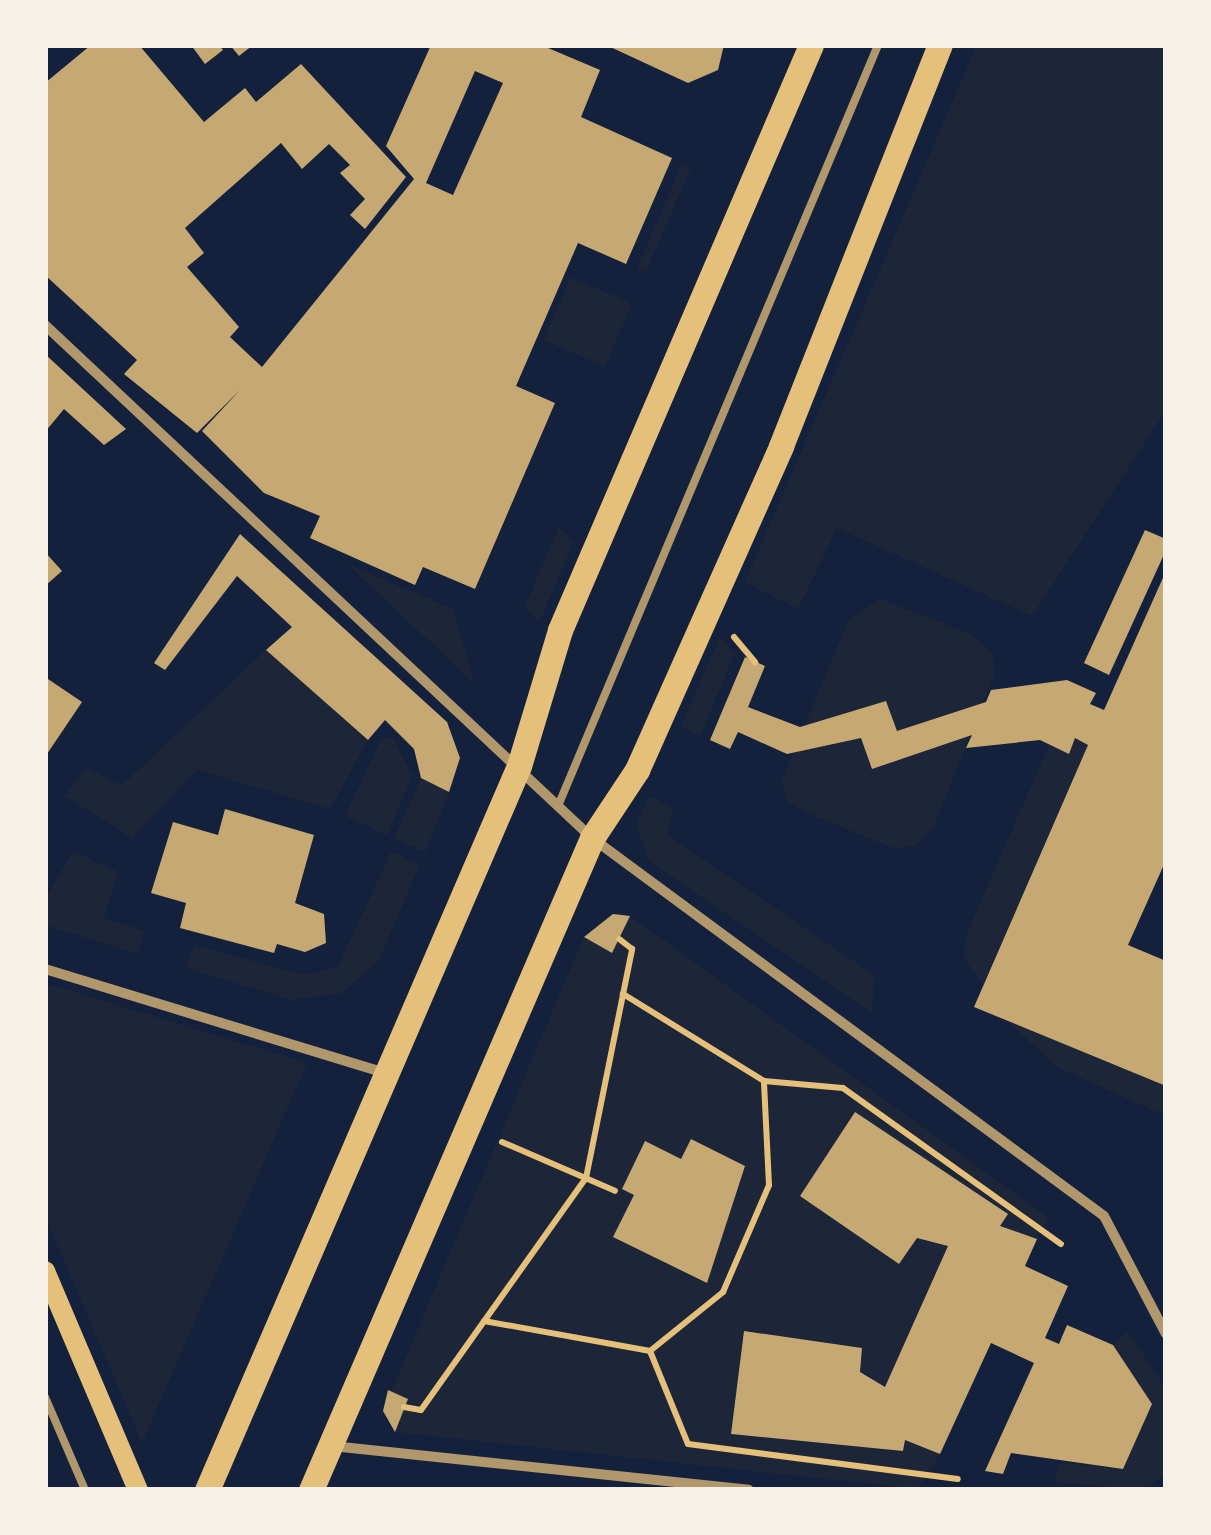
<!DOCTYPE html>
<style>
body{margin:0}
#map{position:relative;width:1211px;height:1535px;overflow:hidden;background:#14213d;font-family:"Exo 2",sans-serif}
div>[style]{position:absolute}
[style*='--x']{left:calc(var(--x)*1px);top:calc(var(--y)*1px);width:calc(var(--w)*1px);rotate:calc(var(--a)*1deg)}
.green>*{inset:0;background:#1d2539}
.building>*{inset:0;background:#c6a872}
.path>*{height:6px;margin:-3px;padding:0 3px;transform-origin:3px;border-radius:3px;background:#e5c07b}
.service>*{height:8px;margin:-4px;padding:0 4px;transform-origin:4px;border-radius:4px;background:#b1986c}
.minor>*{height:10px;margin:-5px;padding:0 5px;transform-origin:5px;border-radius:5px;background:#b1986c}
.secondary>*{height:20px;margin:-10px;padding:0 10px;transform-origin:10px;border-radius:10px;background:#e5c07b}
.primary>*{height:25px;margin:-12.5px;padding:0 12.5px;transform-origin:12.5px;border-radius:12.5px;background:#e5c07b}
span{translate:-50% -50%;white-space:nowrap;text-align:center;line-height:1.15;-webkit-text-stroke:10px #f6f1e7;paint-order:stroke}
.frame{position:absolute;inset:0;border:48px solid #f6f1e7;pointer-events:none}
</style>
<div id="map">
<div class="green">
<div style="clip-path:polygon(977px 45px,1166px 45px,1166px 410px,1032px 616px,837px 528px,798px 609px,745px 582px)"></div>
<div style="clip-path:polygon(682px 163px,691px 167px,646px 272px,637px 268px)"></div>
<div style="clip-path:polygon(571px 277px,632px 304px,605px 367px,544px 340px)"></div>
<div style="clip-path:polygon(559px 527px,574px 541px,539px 623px,525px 606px)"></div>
<div style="clip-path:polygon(347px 564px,453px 609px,475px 684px)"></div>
<div style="clip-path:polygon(880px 599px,971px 634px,992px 653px,995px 673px,933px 829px,915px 846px,893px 848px,802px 811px,786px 800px,782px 780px,848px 621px)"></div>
<div style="clip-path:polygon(720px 637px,735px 653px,700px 736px,680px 727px)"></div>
<div style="clip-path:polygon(266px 650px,368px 740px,330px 809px,197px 770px,132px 838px,65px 796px,86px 767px,121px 786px)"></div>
<div style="clip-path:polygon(382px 737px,393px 739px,413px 775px,387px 835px,345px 816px)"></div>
<div style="clip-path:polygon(1075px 738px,1088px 745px,983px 985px,963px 956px,968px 931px,1049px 745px,1068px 753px)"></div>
<div style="clip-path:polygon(421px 778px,449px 792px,425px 852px,394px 839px)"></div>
<div style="clip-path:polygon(649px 796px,673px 808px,667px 835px,874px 975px,872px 1013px,650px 862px,636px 825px)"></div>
<div style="clip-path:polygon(73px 851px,118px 872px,104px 918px,144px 931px,138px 954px,45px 925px,45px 899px)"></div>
<div style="clip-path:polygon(391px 852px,420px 864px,379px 960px,342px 993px,292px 1000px,186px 968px,194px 945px,304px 975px,338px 967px)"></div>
<div style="clip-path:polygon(613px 914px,630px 916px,1049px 1218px,1037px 1239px,1000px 1226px,1008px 1214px,855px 1113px,899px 1264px,917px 1238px,948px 1246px,885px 1387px,860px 1372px,862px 1348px,744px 1331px,731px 1434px,903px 1451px,905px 1440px,940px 1454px,918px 1489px,395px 1432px,383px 1411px,584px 937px)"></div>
<div style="clip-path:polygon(45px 983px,307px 1063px,142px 1443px,45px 1217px)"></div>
<div style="clip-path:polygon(1006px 1020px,1166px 1086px,1166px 1116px,1057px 1067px)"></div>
<div style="clip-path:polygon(1128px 1332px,1166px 1389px,1166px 1474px,1144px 1490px,1054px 1482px,1060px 1463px,1123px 1469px,1152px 1404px,1113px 1345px)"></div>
</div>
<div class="building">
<div style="clip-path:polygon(evenodd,91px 45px,139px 45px,204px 122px,245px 88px,256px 102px,301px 64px,406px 177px,365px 229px,350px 215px,365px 199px,340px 173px,350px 165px,329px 144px,302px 169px,281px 143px,185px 228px,204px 253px,187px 267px,239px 327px,230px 337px,262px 367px,414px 179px,386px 146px,431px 45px,541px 45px,600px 70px,581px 117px,672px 158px,626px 264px,578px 243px,516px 386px,555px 403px,475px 589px,423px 567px,415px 585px,310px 538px,320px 516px,264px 493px,202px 431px,240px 390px,197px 433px,124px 374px,137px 360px,45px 275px,45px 83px,91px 45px,475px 71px,503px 83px,453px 195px,426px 183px,475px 71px)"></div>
<div style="clip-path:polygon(191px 45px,219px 45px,223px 50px,205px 64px)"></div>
<div style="clip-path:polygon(230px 45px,253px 45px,239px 56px)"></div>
<div style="clip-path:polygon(606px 45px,724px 45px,718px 70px,688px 83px)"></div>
<div style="clip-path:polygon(45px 354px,126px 429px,104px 445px,64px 409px,45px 432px)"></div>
<div style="clip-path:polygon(1145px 530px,1166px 539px,1166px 550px,1109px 675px,1084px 663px)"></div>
<div style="clip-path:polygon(240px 534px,447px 722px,460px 758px,449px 792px,421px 778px,414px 749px,385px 720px,368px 740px,266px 650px,292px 627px,237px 576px,165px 670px,154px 663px)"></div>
<div style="clip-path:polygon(45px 552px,62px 571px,45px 586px)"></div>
<div style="clip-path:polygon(1166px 571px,1166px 860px,1128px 945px,1166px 961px,1166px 1086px,974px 1007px,1088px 745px,1075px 738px,1069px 754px,1040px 740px,966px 748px,972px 735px,872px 769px,861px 738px,787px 754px,738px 732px,730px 749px,710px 740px,745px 657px,765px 666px,748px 707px,800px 727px,886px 701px,897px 731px,986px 702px,991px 690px,1067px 680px,1096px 693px,1090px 704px,1104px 710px)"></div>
<div style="clip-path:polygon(45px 677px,82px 702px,45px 757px)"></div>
<div style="clip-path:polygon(225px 809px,314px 835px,295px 903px,324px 914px,326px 943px,305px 952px,277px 944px,274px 953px,180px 928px,186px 903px,151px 893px,173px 822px,218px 835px)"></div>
<div style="clip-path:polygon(613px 914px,630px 916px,612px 953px,584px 937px)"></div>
<div style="clip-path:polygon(855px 1112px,1008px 1214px,1000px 1226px,1037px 1239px,1025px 1266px,1068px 1286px,1045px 1338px,1059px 1344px,1067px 1325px,1113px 1345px,1152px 1404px,1123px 1469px,1011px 1453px,1003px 1474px,985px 1471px,1034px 1363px,991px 1343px,940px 1454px,905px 1440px,903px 1451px,731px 1434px,744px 1331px,862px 1348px,860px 1372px,885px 1387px,948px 1246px,917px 1238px,899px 1264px,800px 1196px)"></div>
<div style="clip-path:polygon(691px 1139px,745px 1166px,707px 1283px,613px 1237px,634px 1195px,622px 1189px,645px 1141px,681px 1159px)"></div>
<div style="clip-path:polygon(388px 1390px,408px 1399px,395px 1432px,383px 1411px)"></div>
</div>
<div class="path">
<div style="--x:734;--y:637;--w:33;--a:50"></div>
<div style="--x:764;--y:1081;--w:79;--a:5.1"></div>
<div style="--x:843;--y:1088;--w:268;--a:35.6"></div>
<div style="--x:502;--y:1142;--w:123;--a:23.4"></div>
<div style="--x:484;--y:1321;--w:169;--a:10.2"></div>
<div style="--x:650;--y:1351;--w:94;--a:-38.9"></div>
<div style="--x:723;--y:1292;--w:116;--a:-66.7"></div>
<div style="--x:769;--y:1185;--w:104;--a:-92.8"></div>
<div style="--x:764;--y:1081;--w:166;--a:-148.3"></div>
<div style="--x:650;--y:1351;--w:100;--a:67.8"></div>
<div style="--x:688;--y:1444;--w:272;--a:7.4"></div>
<div style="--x:404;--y:1407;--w:17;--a:10"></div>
<div style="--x:421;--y:1410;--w:285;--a:-54.6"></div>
<div style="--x:586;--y:1178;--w:234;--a:-78.6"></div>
<div style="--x:632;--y:949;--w:16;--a:-142"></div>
</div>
<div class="service">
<div style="--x:558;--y:806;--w:826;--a:-67.19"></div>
<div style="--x:45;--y:1397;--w:101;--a:66.7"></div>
</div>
<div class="minor">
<div style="--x:45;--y:325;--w:750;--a:43.16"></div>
<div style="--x:592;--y:838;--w:636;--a:36.44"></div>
<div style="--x:1104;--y:1216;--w:133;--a:62.3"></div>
<div style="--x:45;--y:969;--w:357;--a:17"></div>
<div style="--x:332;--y:1446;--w:419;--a:6"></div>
</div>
<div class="secondary">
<div style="--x:45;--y:1271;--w:238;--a:67"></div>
</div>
<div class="primary">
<div style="--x:207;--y:1490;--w:788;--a:-66.69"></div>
<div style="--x:519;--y:766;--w:142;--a:-73.2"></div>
<div style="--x:560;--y:630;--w:637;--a:-66.78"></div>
<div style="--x:311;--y:1490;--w:710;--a:-66.68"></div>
<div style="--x:592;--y:838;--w:82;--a:-56.5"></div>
<div style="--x:637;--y:770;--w:355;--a:-66"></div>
<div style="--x:781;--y:446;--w:431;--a:-68.4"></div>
</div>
<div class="frame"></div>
</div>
